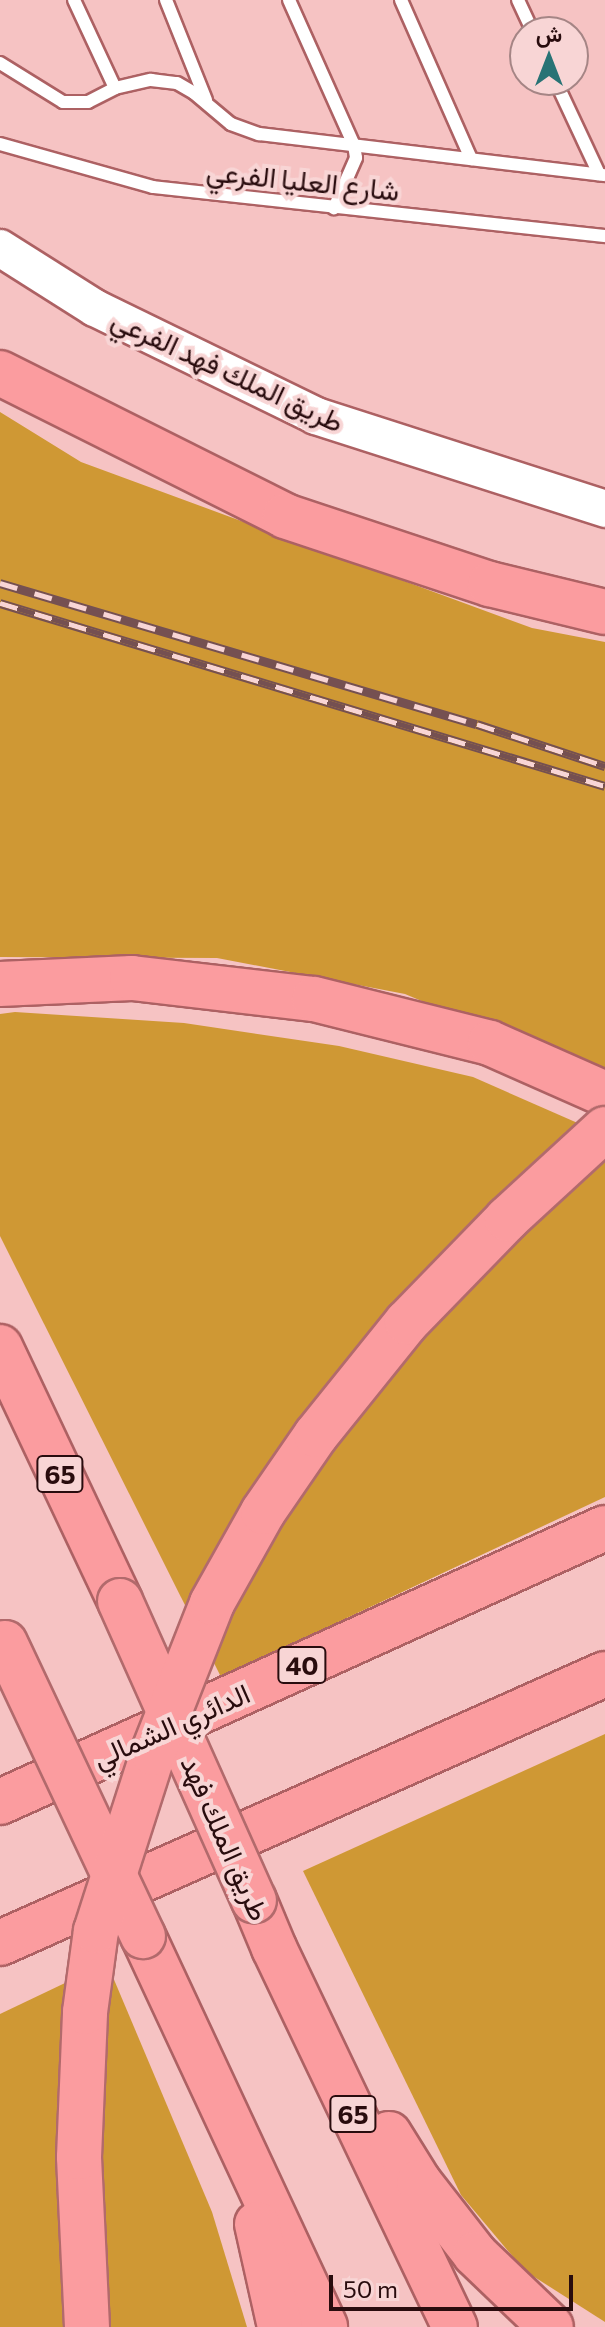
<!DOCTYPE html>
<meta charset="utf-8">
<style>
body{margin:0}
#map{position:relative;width:605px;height:2327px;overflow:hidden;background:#f6c3c3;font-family:Commissioner,Vazirmatn,sans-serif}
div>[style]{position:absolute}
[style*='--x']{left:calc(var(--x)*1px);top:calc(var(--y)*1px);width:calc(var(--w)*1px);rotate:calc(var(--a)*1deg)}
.green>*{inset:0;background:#cf9834}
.roads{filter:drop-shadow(2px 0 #ad6163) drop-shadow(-2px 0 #ad6163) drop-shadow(0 2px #ad6163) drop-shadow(0 -2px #ad6163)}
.lane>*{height:12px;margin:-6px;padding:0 6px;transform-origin:6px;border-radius:6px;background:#fff}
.secondary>*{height:36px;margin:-18px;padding:0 18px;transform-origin:18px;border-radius:18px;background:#fff}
.highway>*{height:44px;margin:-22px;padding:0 22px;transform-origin:22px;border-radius:22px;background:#fb9c9f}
.rail>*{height:9px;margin-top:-4.5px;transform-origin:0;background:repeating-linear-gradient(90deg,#f8d5d5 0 18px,#755051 0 36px);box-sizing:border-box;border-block:2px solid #755051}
.bridges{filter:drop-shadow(2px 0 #b26a6c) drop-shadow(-2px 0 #b26a6c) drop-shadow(0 2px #b26a6c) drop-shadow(0 -2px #b26a6c)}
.highway-bridge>*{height:44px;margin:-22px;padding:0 22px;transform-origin:22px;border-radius:22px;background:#fb9c9f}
span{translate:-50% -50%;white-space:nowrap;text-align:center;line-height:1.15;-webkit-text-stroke:8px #f8d5d5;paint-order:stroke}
.shield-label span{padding:2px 6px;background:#f8d5d5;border:2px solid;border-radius:6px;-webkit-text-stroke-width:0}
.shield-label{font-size:26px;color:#290c0e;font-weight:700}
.street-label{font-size:28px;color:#290c0e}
.north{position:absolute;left:509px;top:16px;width:80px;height:80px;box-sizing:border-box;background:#f8d5d5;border:2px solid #a58585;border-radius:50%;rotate:0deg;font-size:22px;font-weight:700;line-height:32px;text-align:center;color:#290c0e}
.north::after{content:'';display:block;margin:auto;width:28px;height:36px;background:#287375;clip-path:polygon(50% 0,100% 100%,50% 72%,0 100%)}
.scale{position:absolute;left:329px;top:2275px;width:244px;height:36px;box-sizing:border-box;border:4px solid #290c0e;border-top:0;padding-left:10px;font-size:24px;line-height:28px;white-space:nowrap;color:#290c0e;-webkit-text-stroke:6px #f8d5d5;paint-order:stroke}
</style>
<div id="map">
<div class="green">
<div style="clip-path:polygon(0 412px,81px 462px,532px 628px,605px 642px,605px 1078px,405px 994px,217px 958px,0 957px)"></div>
<div style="clip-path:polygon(15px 1012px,184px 1023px,339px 1046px,473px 1077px,605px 1135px,605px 1497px,221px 1677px,0 1236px,0 1014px)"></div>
<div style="clip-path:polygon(605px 1734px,605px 2322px,525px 2271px,461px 2195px,303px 1871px)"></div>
<div style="clip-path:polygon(107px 1963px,212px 2212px,247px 2327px,0 2327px,0 2014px)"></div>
</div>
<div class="roads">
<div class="lane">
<div style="--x:74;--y:0;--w:97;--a:65"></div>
<div style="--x:166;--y:0;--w:108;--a:68.2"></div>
<div style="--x:289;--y:0;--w:159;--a:65.9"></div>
<div style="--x:354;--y:145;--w:13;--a:81"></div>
<div style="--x:356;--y:158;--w:55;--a:113.7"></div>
<div style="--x:401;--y:0;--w:174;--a:66.2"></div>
<div style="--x:518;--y:0;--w:35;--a:65"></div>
<div style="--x:0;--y:63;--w:74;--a:31.8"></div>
<div style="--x:63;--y:102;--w:25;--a:0"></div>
<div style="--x:88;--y:102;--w:30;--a:-27"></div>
<div style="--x:115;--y:88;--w:37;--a:-13"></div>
<div style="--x:151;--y:80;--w:26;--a:7"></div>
<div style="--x:177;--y:83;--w:20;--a:30"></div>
<div style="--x:194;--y:93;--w:48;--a:40"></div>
<div style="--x:231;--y:124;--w:30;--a:20"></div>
<div style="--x:259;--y:134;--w:348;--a:6.8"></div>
<div style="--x:555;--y:80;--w:104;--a:64.9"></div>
<div style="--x:0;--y:144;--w:159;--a:15.7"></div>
<div style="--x:153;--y:187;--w:455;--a:6.2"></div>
</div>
<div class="secondary">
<div style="--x:0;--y:248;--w:112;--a:32.3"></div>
<div style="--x:95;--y:308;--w:246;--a:26"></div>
<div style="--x:316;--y:416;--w:304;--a:17.8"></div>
</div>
<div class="highway">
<div style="--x:0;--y:373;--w:319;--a:26.6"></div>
<div style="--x:285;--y:516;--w:216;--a:18.4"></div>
<div style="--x:490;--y:584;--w:118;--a:13.7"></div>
<div style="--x:0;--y:984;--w:132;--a:-2.6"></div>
<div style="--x:132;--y:978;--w:183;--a:6.6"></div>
<div style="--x:314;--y:999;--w:181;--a:14"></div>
<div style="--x:490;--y:1043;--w:126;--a:23.9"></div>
<div style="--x:0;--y:1347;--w:281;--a:64.7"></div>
<div style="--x:0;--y:1802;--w:664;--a:-24.37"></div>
<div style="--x:254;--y:1900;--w:52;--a:67.4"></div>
<div style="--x:274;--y:1948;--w:420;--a:64.5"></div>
<div style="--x:143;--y:1936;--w:431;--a:65"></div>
<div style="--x:0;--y:1943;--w:662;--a:-23.97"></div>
<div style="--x:389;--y:2134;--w:57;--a:58"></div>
<div style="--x:419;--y:2182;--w:91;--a:52.1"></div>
<div style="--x:475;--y:2254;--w:105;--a:43.8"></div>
<div style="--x:257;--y:2224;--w:106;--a:77.4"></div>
</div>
</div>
<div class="rail">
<div style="--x:0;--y:583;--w:497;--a:16.5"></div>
<div style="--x:477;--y:724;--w:135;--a:18.2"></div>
<div style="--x:0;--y:603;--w:632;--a:16.83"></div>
</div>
<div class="bridges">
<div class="highway-bridge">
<div style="--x:120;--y:1601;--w:328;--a:65.9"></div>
<div style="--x:5;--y:1643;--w:324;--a:64.8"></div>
<div style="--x:87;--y:2327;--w:170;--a:-92.7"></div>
<div style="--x:79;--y:2157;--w:145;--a:-87.6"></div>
<div style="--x:85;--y:2012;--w:82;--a:-82.3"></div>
<div style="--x:96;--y:1931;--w:187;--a:-72.2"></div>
<div style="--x:153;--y:1753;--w:161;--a:-68.5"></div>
<div style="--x:212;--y:1603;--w:104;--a:-60.7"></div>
<div style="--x:263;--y:1512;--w:93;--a:-55.5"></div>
<div style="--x:316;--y:1435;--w:145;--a:-51.2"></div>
<div style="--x:407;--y:1322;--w:144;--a:-45.8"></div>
<div style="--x:507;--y:1219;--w:133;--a:-42.6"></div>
</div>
</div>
<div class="shield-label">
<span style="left:60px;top:1474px">65</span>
<span style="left:302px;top:1665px">40</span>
<span style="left:353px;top:2114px">65</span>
</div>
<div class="street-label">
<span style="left:303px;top:180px;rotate:6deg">شارع العليا الفرعي</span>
<span style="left:228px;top:370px;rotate:25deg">طريق الملك فهد الفرعي</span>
<span style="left:171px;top:1725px;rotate:-24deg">الدائري الشمالي</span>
<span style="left:226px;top:1838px;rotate:66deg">طريق الملك فهد</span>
</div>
<div class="north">ش</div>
<div class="scale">50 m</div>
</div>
